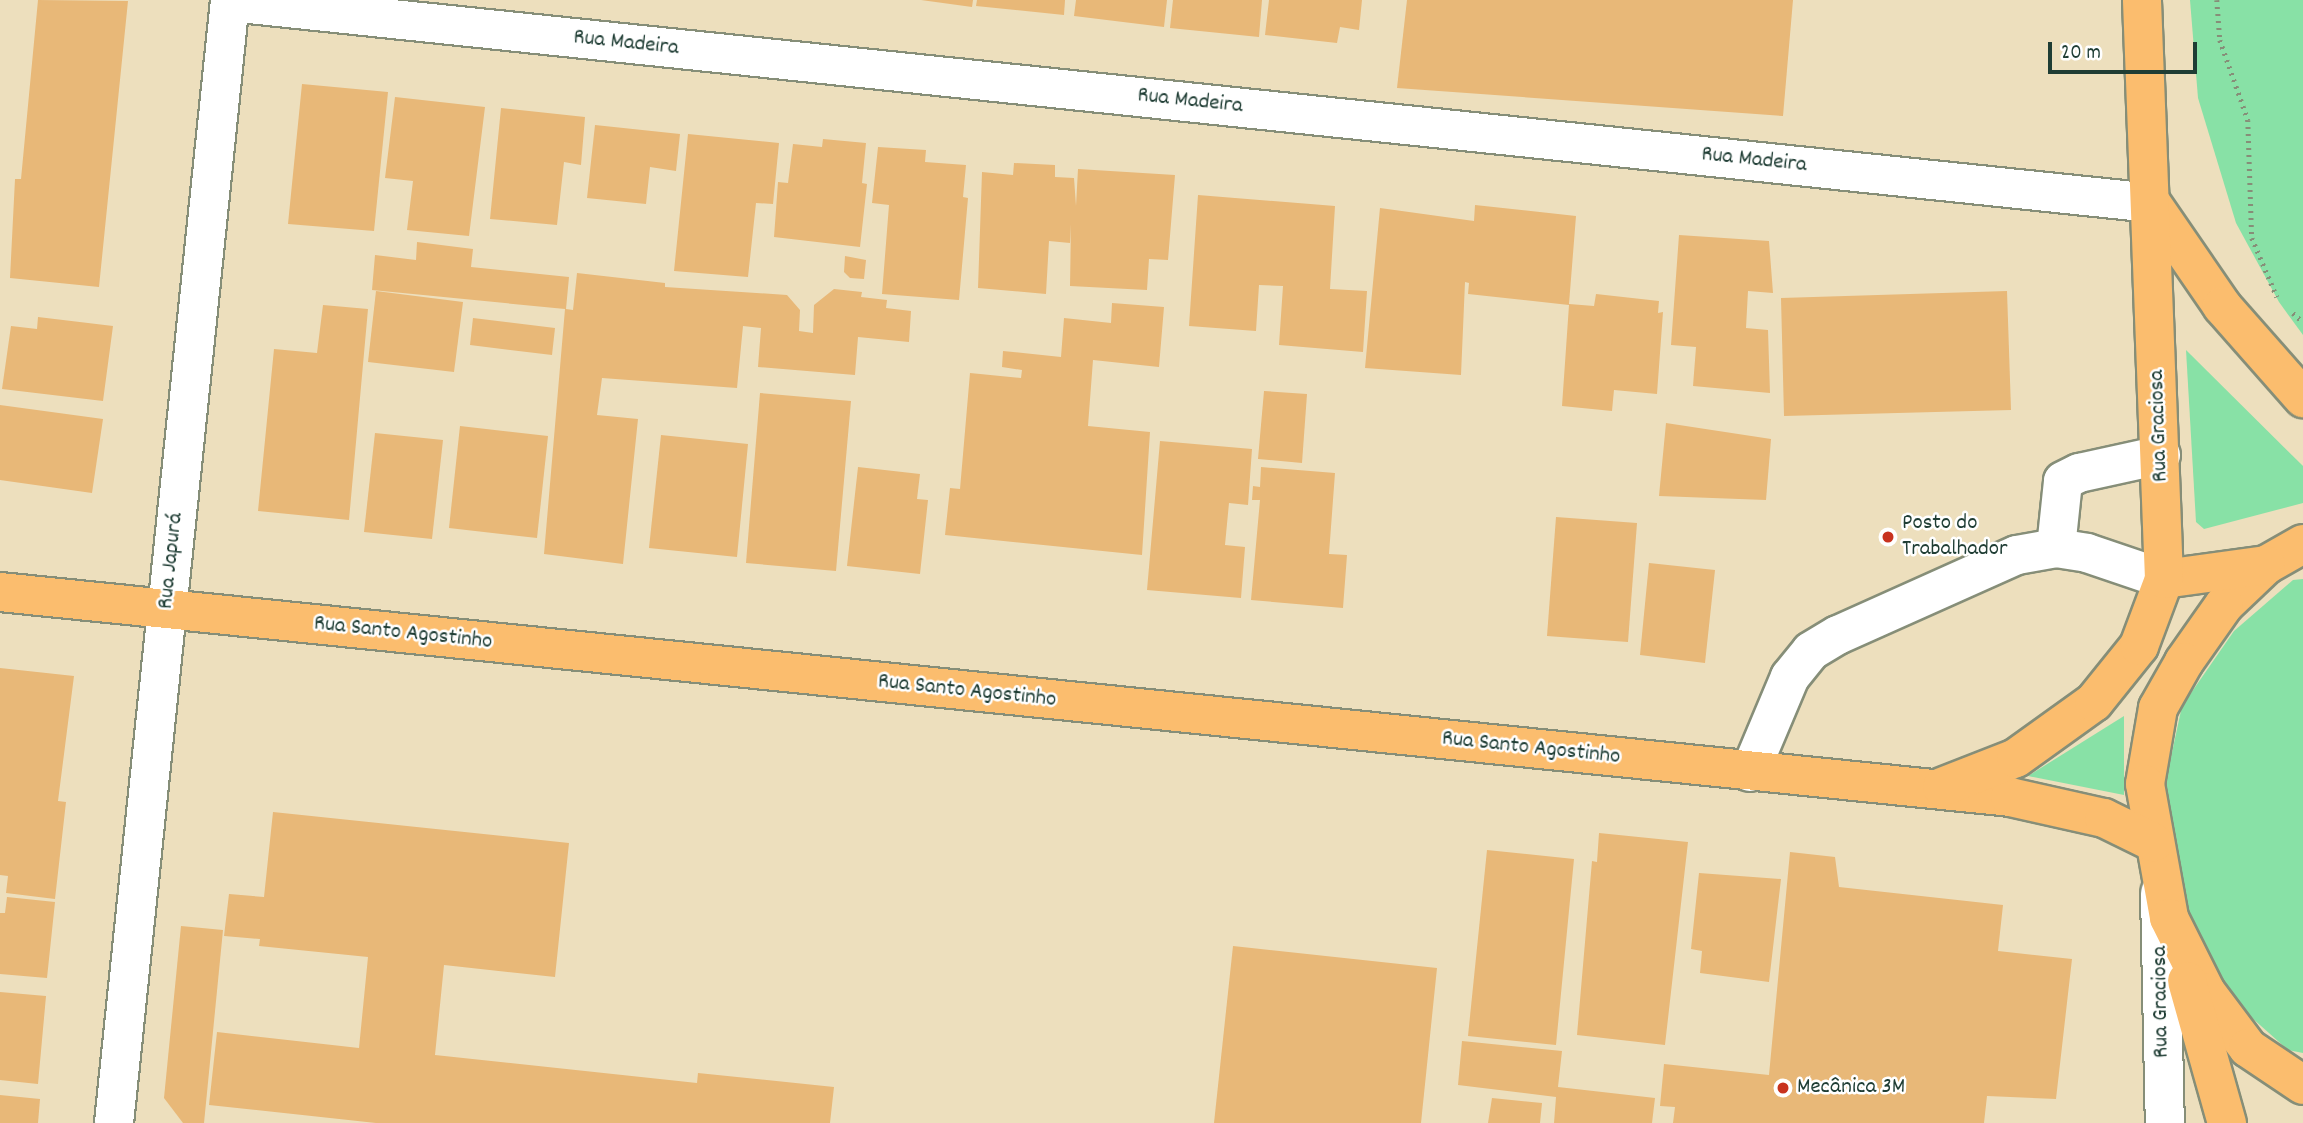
<!DOCTYPE html>
<meta charset="utf-8">
<style>
body{margin:0}
#map{position:relative;width:2303px;height:1123px;overflow:hidden;background:#eddfbd;font-family:Dekko,sans-serif}
div>[style]{position:absolute}
[style*='--x']{left:calc(var(--x)*1px);top:calc(var(--y)*1px);width:calc(var(--w)*1px);rotate:calc(var(--a)*1deg)}
.green>*{inset:0;background:#88e1a6}
.building>*{inset:0;background:#e8b878}
.path>*{height:4.5px;margin-top:-2.25px;transform-origin:0;background:repeating-linear-gradient(90deg,#868e78 0 2px,transparent 0 7px)}
.roads{filter:drop-shadow(2px 0 #868e78) drop-shadow(-2px 0 #868e78) drop-shadow(0 2px #868e78) drop-shadow(0 -2px #868e78)}
.minor>*{height:38px;margin:-19px;padding:0 19px;transform-origin:19px;border-radius:19px;background:#fff}
.major>*{height:38px;margin:-19px;padding:0 19px;transform-origin:19px;border-radius:19px;background:#fbbd6e}
.dots>*{width:19px;height:19px;translate:-50% -50%;box-sizing:border-box;border:4px solid #fff;border-radius:50%}
span{translate:-50% -50%;white-space:nowrap;text-align:center;line-height:1.15;-webkit-text-stroke:5px #fff;paint-order:stroke}
.street-label{font-size:23px;color:#1f3d34}
.poi-label{font-size:23px;color:#1f3d34}
.left{translate:0 -50%;text-align:left}
.scale{position:absolute;left:2048px;top:42px;width:149px;height:32px;box-sizing:border-box;border:4px solid #1f3d34;border-top:0;padding-left:9px;font-size:21px;line-height:24px;white-space:nowrap;color:#1f3d34;-webkit-text-stroke:5px #fff;paint-order:stroke}
</style>
<div id="map">
<div class="green">
<div style="clip-path:polygon(2190px 0,2303px 0,2303px 335px,2279px 302px,2236px 223px,2198px 98px)"></div>
<div style="clip-path:polygon(2186px 350px,2303px 466px,2303px 503px,2204px 529px,2196px 522px)"></div>
<div style="clip-path:polygon(2303px 579px,2303px 1053px,2288px 1050px,2233px 1001px,2186px 927px,2163px 794px,2182px 706px,2234px 631px,2293px 580px)"></div>
<div style="clip-path:polygon(2124px 716px,2124px 795px,2028px 776px)"></div>
</div>
<div class="building">
<div style="clip-path:polygon(38px 0,128px 1px,99px 287px,10px 278px,15px 179px,21px 179px)"></div>
<div style="clip-path:polygon(921px 0,973px 0,972px 7px)"></div>
<div style="clip-path:polygon(977px 0,1065px 0,1064px 15px,976px 6px)"></div>
<div style="clip-path:polygon(1076px 0,1167px 0,1164px 27px,1074px 16px)"></div>
<div style="clip-path:polygon(1173px 0,1262px 0,1259px 37px,1170px 28px)"></div>
<div style="clip-path:polygon(1269px 0,1362px 0,1359px 30px,1340px 27px,1337px 43px,1265px 35px)"></div>
<div style="clip-path:polygon(1407px 0,1793px 0,1783px 116px,1397px 88px)"></div>
<div style="clip-path:polygon(302px 84px,388px 92px,374px 231px,288px 224px)"></div>
<div style="clip-path:polygon(395px 97px,485px 107px,469px 236px,407px 230px,413px 181px,385px 178px)"></div>
<div style="clip-path:polygon(501px 108px,585px 117px,581px 165px,564px 162px,557px 225px,490px 219px)"></div>
<div style="clip-path:polygon(595px 125px,680px 134px,676px 171px,650px 167px,646px 204px,587px 198px)"></div>
<div style="clip-path:polygon(688px 134px,779px 143px,773px 204px,756px 203px,748px 277px,674px 271px)"></div>
<div style="clip-path:polygon(823px 139px,866px 143px,862px 183px,867px 184px,860px 247px,774px 237px,778px 182px,788px 183px,793px 144px,822px 147px)"></div>
<div style="clip-path:polygon(878px 147px,926px 150px,925px 162px,966px 165px,963px 197px,968px 198px,959px 300px,882px 294px,889px 205px,872px 203px)"></div>
<div style="clip-path:polygon(1014px 163px,1055px 165px,1055px 177px,1074px 178px,1076px 206px,1078px 169px,1175px 175px,1168px 260px,1149px 259px,1147px 290px,1070px 286px,1071px 224px,1070px 243px,1049px 241px,1046px 294px,978px 288px,982px 172px,1013px 175px)"></div>
<div style="clip-path:polygon(1198px 195px,1335px 206px,1330px 289px,1367px 291px,1363px 352px,1279px 345px,1283px 286px,1259px 285px,1256px 331px,1189px 326px)"></div>
<div style="clip-path:polygon(1475px 205px,1576px 216px,1569px 304px,1594px 306px,1596px 294px,1659px 301px,1658px 313px,1663px 312px,1657px 394px,1614px 390px,1612px 411px,1562px 406px,1569px 305px,1468px 294px,1469px 283px,1465px 282px,1461px 375px,1365px 368px,1380px 208px,1474px 221px)"></div>
<div style="clip-path:polygon(1679px 235px,1769px 241px,1773px 293px,1748px 291px,1746px 328px,1768px 330px,1770px 393px,1693px 386px,1696px 347px,1671px 345px)"></div>
<div style="clip-path:polygon(417px 242px,473px 249px,471px 267px,569px 277px,566px 309px,573px 310px,577px 273px,665px 283px,665px 287px,787px 295px,800px 310px,799px 331px,813px 333px,814px 305px,834px 289px,862px 292px,861px 297px,887px 300px,886px 308px,911px 311px,909px 342px,858px 337px,855px 375px,758px 367px,761px 328px,743px 326px,737px 388px,602px 378px,597px 415px,638px 419px,623px 564px,544px 554px,565px 309px,372px 290px,375px 255px,416px 260px)"></div>
<div style="clip-path:polygon(845px 256px,866px 260px,864px 279px,850px 278px,844px 272px)"></div>
<div style="clip-path:polygon(376px 291px,463px 302px,454px 372px,368px 362px)"></div>
<div style="clip-path:polygon(2007px 291px,2011px 410px,1784px 416px,1781px 298px)"></div>
<div style="clip-path:polygon(1112px 303px,1164px 307px,1159px 367px,1093px 360px,1088px 426px,1150px 432px,1142px 555px,945px 535px,950px 488px,960px 489px,970px 373px,1021px 378px,1022px 370px,1002px 367px,1003px 351px,1061px 357px,1064px 318px,1111px 323px)"></div>
<div style="clip-path:polygon(323px 305px,368px 309px,349px 520px,258px 511px,274px 349px,317px 353px)"></div>
<div style="clip-path:polygon(38px 317px,113px 326px,103px 401px,2px 389px,11px 326px,37px 329px)"></div>
<div style="clip-path:polygon(473px 318px,555px 328px,552px 355px,470px 345px)"></div>
<div style="clip-path:polygon(1264px 391px,1307px 394px,1302px 463px,1258px 459px)"></div>
<div style="clip-path:polygon(760px 393px,851px 401px,836px 571px,746px 563px)"></div>
<div style="clip-path:polygon(0 405px,103px 419px,92px 493px,0 480px)"></div>
<div style="clip-path:polygon(1666px 423px,1771px 439px,1766px 500px,1659px 496px)"></div>
<div style="clip-path:polygon(460px 426px,548px 436px,537px 538px,449px 528px)"></div>
<div style="clip-path:polygon(375px 433px,443px 440px,432px 539px,364px 532px)"></div>
<div style="clip-path:polygon(661px 435px,748px 444px,737px 557px,649px 548px)"></div>
<div style="clip-path:polygon(1160px 441px,1252px 449px,1248px 505px,1229px 503px,1225px 545px,1245px 547px,1241px 598px,1147px 590px)"></div>
<div style="clip-path:polygon(858px 467px,920px 474px,917px 499px,928px 500px,920px 574px,847px 566px)"></div>
<div style="clip-path:polygon(1261px 467px,1335px 473px,1329px 554px,1347px 555px,1343px 608px,1251px 600px,1260px 500px,1252px 500px,1253px 486px,1260px 487px)"></div>
<div style="clip-path:polygon(1556px 517px,1637px 523px,1628px 642px,1547px 636px)"></div>
<div style="clip-path:polygon(1649px 563px,1715px 570px,1705px 663px,1640px 655px)"></div>
<div style="clip-path:polygon(0 668px,74px 676px,58px 801px,66px 802px,55px 899px,6px 893px,8px 876px,0 875px)"></div>
<div style="clip-path:polygon(273px 812px,569px 843px,555px 977px,444px 965px,435px 1055px,697px 1083px,698px 1073px,834px 1087px,830px 1123px,376px 1123px,209px 1105px,217px 1032px,359px 1048px,368px 957px,259px 946px,260px 939px,224px 936px,229px 894px,264px 897px)"></div>
<div style="clip-path:polygon(1599px 833px,1688px 842px,1665px 1045px,1577px 1035px,1592px 861px,1597px 862px)"></div>
<div style="clip-path:polygon(1487px 850px,1574px 859px,1556px 1045px,1468px 1036px)"></div>
<div style="clip-path:polygon(1790px 852px,1835px 857px,1839px 887px,2003px 905px,1998px 951px,2072px 959px,2056px 1099px,1987px 1096px,1984px 1123px,1673px 1123px,1675px 1107px,1660px 1106px,1664px 1064px,1769px 1075px)"></div>
<div style="clip-path:polygon(1699px 873px,1781px 879px,1769px 982px,1700px 973px,1702px 951px,1691px 949px)"></div>
<div style="clip-path:polygon(7px 897px,55px 902px,47px 978px,0 974px,0 913px,5px 913px)"></div>
<div style="clip-path:polygon(181px 926px,223px 930px,204px 1123px,183px 1123px,164px 1098px)"></div>
<div style="clip-path:polygon(1233px 946px,1437px 968px,1421px 1123px,1214px 1123px)"></div>
<div style="clip-path:polygon(0 992px,46px 996px,38px 1084px,0 1080px)"></div>
<div style="clip-path:polygon(1462px 1041px,1562px 1051px,1558px 1087px,1655px 1098px,1652px 1123px,1554px 1123px,1556px 1097px,1458px 1085px)"></div>
<div style="clip-path:polygon(0 1095px,40px 1099px,38px 1123px,0 1123px)"></div>
<div style="clip-path:polygon(1492px 1098px,1542px 1103px,1540px 1123px,1488px 1123px)"></div>
</div>
<div class="path">
<div style="--x:2217;--y:0;--w:40;--a:85.7"></div>
<div style="--x:2220;--y:40;--w:85;--a:70.7"></div>
<div style="--x:2248;--y:120;--w:118;--a:88.1"></div>
<div style="--x:2252;--y:238;--w:64;--a:67"></div>
<div style="--x:2293;--y:313;--w:13;--a:42"></div>
</div>
<div class="roads">
<div class="minor">
<div style="--x:230;--y:2;--w:1931;--a:5.97"></div>
<div style="--x:2056;--y:548;--w:67;--a:-84"></div>
<div style="--x:2063;--y:481;--w:18;--a:-27"></div>
<div style="--x:2079;--y:473;--w:84;--a:-12.4"></div>
<div style="--x:1750;--y:772;--w:103;--a:-67.2"></div>
<div style="--x:1790;--y:677;--w:33;--a:-51"></div>
<div style="--x:1811;--y:651;--w:31;--a:-31"></div>
<div style="--x:1838;--y:635;--w:196;--a:-24.1"></div>
<div style="--x:2017;--y:555;--w:40;--a:-10"></div>
<div style="--x:2056;--y:548;--w:31;--a:9"></div>
<div style="--x:2087;--y:553;--w:81;--a:18.7"></div>
<div style="--x:2160;--y:893;--w:230;--a:88.8"></div>
<div style="--x:114;--y:1123;--w:1129;--a:-84.1"></div>
</div>
<div class="major">
<div style="--x:2152;--y:204;--w:124;--a:55.5"></div>
<div style="--x:2222;--y:306;--w:123;--a:48.6"></div>
<div style="--x:2303;--y:544;--w:43;--a:150.4"></div>
<div style="--x:2266;--y:565;--w:58;--a:136.4"></div>
<div style="--x:2224;--y:605;--w:70;--a:125.1"></div>
<div style="--x:2184;--y:662;--w:53;--a:119.5"></div>
<div style="--x:2158;--y:708;--w:77;--a:99.7"></div>
<div style="--x:2145;--y:784;--w:136;--a:79.8"></div>
<div style="--x:2169;--y:918;--w:83;--a:63.4"></div>
<div style="--x:2206;--y:992;--w:70;--a:53.1"></div>
<div style="--x:2248;--y:1048;--w:66;--a:33.9"></div>
<div style="--x:2164;--y:579;--w:103;--a:-7.8"></div>
<div style="--x:0;--y:592;--w:2020;--a:5.82"></div>
<div style="--x:2010;--y:797;--w:96;--a:12.6"></div>
<div style="--x:2104;--y:818;--w:55;--a:26.1"></div>
<div style="--x:1942;--y:787;--w:79;--a:-21.4"></div>
<div style="--x:2016;--y:758;--w:96;--a:-35.7"></div>
<div style="--x:2094;--y:702;--w:72;--a:-51.2"></div>
<div style="--x:2139;--y:646;--w:72;--a:-69.5"></div>
<div style="--x:2164;--y:579;--w:579;--a:-92.18"></div>
<div style="--x:2187;--y:981;--w:148;--a:74.3"></div>
</div>
</div>
<div class="dots">
<div style="left:1888px;top:537px;background:#c8321e"></div>
<div style="left:1783px;top:1088px;background:#c8321e"></div>
</div>
<div class="street-label">
<span style="left:626px;top:44px;rotate:6deg">Rua Madeira</span>
<span style="left:1190px;top:102px;rotate:6deg">Rua Madeira</span>
<span style="left:1754px;top:161px;rotate:6deg">Rua Madeira</span>
<span style="left:2160px;top:426px;rotate:-92deg">Rua Graciosa</span>
<span style="left:172px;top:561px;rotate:-84deg">Rua Japurá</span>
<span style="left:403px;top:634px;rotate:6deg">Rua Santo Agostinho</span>
<span style="left:967px;top:692px;rotate:6deg">Rua Santo Agostinho</span>
<span style="left:1531px;top:749px;rotate:6deg">Rua Santo Agostinho</span>
<span style="left:2162px;top:1002px;rotate:-91deg">Rua Graciosa</span>
</div>
<div class="poi-label">
<span class="left" style="left:1902px;top:537px">Posto do<br>Trabalhador</span>
<span class="left" style="left:1797px;top:1088px">Mecânica 3M</span>
</div>
<div class="scale">20 m</div>
</div>
